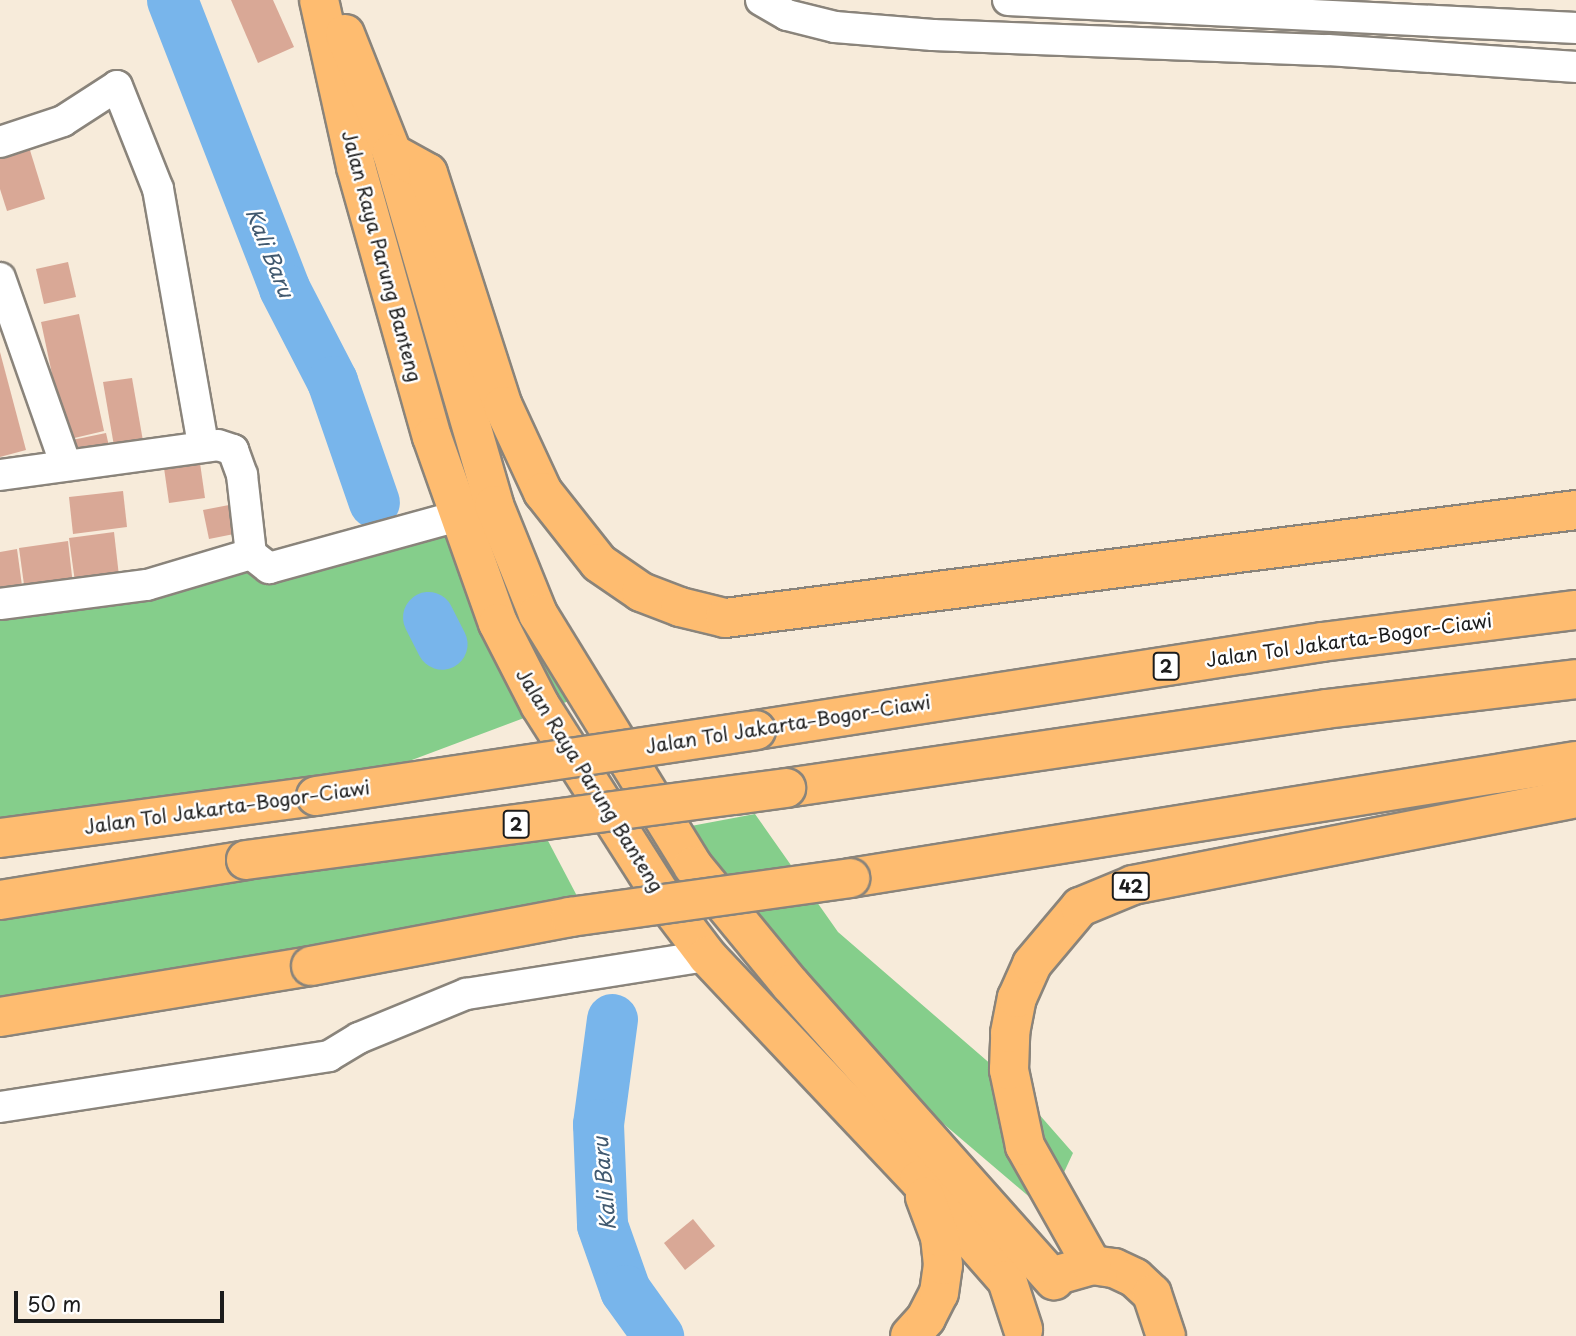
<!DOCTYPE html>
<meta charset="utf-8">
<style>
body{margin:0}
#map{position:relative;width:1576px;height:1336px;overflow:hidden;background:#f7ebda;font-family:"Playpen Sans",sans-serif}
div>[style]{position:absolute}
[style*='--x']{left:calc(var(--x)*1px);top:calc(var(--y)*1px);width:calc(var(--w)*1px);rotate:calc(var(--a)*1deg)}
.green>*{inset:0;background:#85ce8b}
.river>*{height:51px;margin:-25.5px;padding:0 25.5px;transform-origin:25.5px;border-radius:25.5px;background:#78b5eb}
.building>*{inset:0;background:#d9a896}
.roads{filter:drop-shadow(2px 0 #8a847b) drop-shadow(-2px 0 #8a847b) drop-shadow(0 2px #8a847b) drop-shadow(0 -2px #8a847b)}
.minor>*{height:30px;margin:-15px;padding:0 15px;transform-origin:15px;border-radius:15px;background:#fff}
.major>*{height:38px;margin:-19px;padding:0 19px;transform-origin:19px;border-radius:19px;background:#febc70}
.highway>*{height:38px;margin:-19px;padding:0 19px;transform-origin:19px;border-radius:19px;background:#febc70}
.bridges{filter:drop-shadow(2px 0 #8a847b) drop-shadow(-2px 0 #8a847b) drop-shadow(0 2px #8a847b) drop-shadow(0 -2px #8a847b)}
.highway-bridge>*{height:38px;margin:-19px;padding:0 19px;transform-origin:19px;border-radius:19px;background:#febc70}
span{translate:-50% -50%;white-space:nowrap;text-align:center;line-height:1.15;-webkit-text-stroke:5px #fff;paint-order:stroke}
.shield-label span{padding:2px 5px;background:#fff;border:2px solid;border-radius:5px;-webkit-text-stroke-width:0}
.shield-label{font-size:18px;color:#1c1c1c;font-weight:700}
.street-label{font-size:19px;color:#1c1c1c}
.water-label{font-size:21px;color:#41596f;font-style:italic}
.scale{position:absolute;left:14px;top:1291px;width:210px;height:32px;box-sizing:border-box;border:4px solid #1c1c1c;border-top:0;padding-left:9px;font-size:21px;line-height:24px;white-space:nowrap;color:#1c1c1c;-webkit-text-stroke:5px #fff;paint-order:stroke}
</style>
<div id="map">
<div class="green">
<div style="clip-path:polygon(494px 505px,585px 695px,316px 796px,0 838px,0 604px,217px 561px,269px 568px)"></div>
<div style="clip-path:polygon(755px 814px,838px 932px,1008px 1079px,1073px 1153px,1046px 1211px,757px 965px,675px 829px)"></div>
<div style="clip-path:polygon(536px 818px,587px 915px,0 1017px,0 900px)"></div>
</div>
<div class="river">
<div style="--x:172;--y:0;--w:309;--a:68.7"></div>
<div style="--x:284;--y:288;--w:105;--a:62.7"></div>
<div style="--x:332;--y:381;--w:128;--a:70.9"></div>
<div style="--x:428;--y:617;--w:30;--a:63"></div>
<div style="--x:612;--y:1019;--w:106;--a:97.6"></div>
<div style="--x:598;--y:1124;--w:101;--a:87.7"></div>
<div style="--x:602;--y:1225;--w:69;--a:70.5"></div>
<div style="--x:625;--y:1290;--w:57;--a:54.3"></div>
</div>
<div class="building">
<div style="clip-path:polygon(231px 0,273px 0,294px 47px,258px 63px)"></div>
<div style="clip-path:polygon(29px 147px,45px 199px,7px 211px,0 189px,0 156px)"></div>
<div style="clip-path:polygon(68px 262px,76px 297px,44px 304px,36px 269px)"></div>
<div style="clip-path:polygon(79px 314px,104px 431px,66px 440px,41px 322px)"></div>
<div style="clip-path:polygon(0 352px,26px 450px,0 457px)"></div>
<div style="clip-path:polygon(132px 378px,143px 441px,114px 446px,103px 382px)"></div>
<div style="clip-path:polygon(106px 433px,111px 455px,72px 462px,67px 441px)"></div>
<div style="clip-path:polygon(199px 456px,205px 498px,169px 503px,163px 461px)"></div>
<div style="clip-path:polygon(123px 491px,127px 527px,73px 534px,69px 497px)"></div>
<div style="clip-path:polygon(229px 505px,234px 534px,209px 539px,203px 510px)"></div>
<div style="clip-path:polygon(114px 532px,119px 576px,75px 582px,69px 538px)"></div>
<div style="clip-path:polygon(68px 541px,73px 585px,25px 592px,19px 548px)"></div>
<div style="clip-path:polygon(17px 549px,23px 593px,0 597px,0 552px)"></div>
<div style="clip-path:polygon(693px 1219px,715px 1246px,685px 1270px,664px 1243px)"></div>
</div>
<div class="roads">
<div class="minor">
<div style="--x:761;--y:0;--w:30;--a:30"></div>
<div style="--x:787;--y:15;--w:49;--a:14"></div>
<div style="--x:835;--y:27;--w:98;--a:4.7"></div>
<div style="--x:933;--y:35;--w:395;--a:2.2"></div>
<div style="--x:1328;--y:50;--w:249;--a:3.9"></div>
<div style="--x:1008;--y:0;--w:569;--a:2.82"></div>
<div style="--x:0;--y:142;--w:66;--a:-18.4"></div>
<div style="--x:63;--y:121;--w:64;--a:-32.9"></div>
<div style="--x:117;--y:86;--w:111;--a:68.3"></div>
<div style="--x:158;--y:189;--w:260;--a:80"></div>
<div style="--x:0;--y:278;--w:198;--a:70.6"></div>
<div style="--x:0;--y:475;--w:220;--a:-7.8"></div>
<div style="--x:218;--y:445;--w:16;--a:18"></div>
<div style="--x:233;--y:450;--w:27;--a:70"></div>
<div style="--x:242;--y:475;--w:80;--a:83.5"></div>
<div style="--x:0;--y:604;--w:148;--a:-7.4"></div>
<div style="--x:147;--y:585;--w:109;--a:-16.6"></div>
<div style="--x:251;--y:554;--w:23;--a:38"></div>
<div style="--x:269;--y:568;--w:196;--a:-15.4"></div>
<div style="--x:0;--y:1107;--w:333;--a:-8.8"></div>
<div style="--x:329;--y:1056;--w:35;--a:-31"></div>
<div style="--x:359;--y:1038;--w:116;--a:-22.4"></div>
<div style="--x:466;--y:994;--w:244;--a:-9"></div>
</div>
<div class="major">
<div style="--x:319;--y:0;--w:171;--a:77.5"></div>
<div style="--x:356;--y:167;--w:280;--a:74.3"></div>
<div style="--x:432;--y:437;--w:197;--a:70.5"></div>
<div style="--x:498;--y:623;--w:92;--a:62.9"></div>
<div style="--x:540;--y:705;--w:229;--a:57.5"></div>
<div style="--x:663;--y:898;--w:73;--a:52.8"></div>
<div style="--x:707;--y:956;--w:308;--a:46.6"></div>
<div style="--x:919;--y:1180;--w:133;--a:48.7"></div>
<div style="--x:1007;--y:1280;--w:52;--a:71.9"></div>
<div style="--x:345;--y:34;--w:128;--a:68.4"></div>
<div style="--x:392;--y:153;--w:366;--a:73.8"></div>
<div style="--x:494;--y:505;--w:118;--a:68"></div>
<div style="--x:538;--y:614;--w:296;--a:58.4"></div>
<div style="--x:693;--y:866;--w:153;--a:50.6"></div>
<div style="--x:790;--y:984;--w:397;--a:48.3"></div>
<div style="--x:1061;--y:1274;--w:32;--a:-16"></div>
<div style="--x:1092;--y:1265;--w:22;--a:8"></div>
<div style="--x:1114;--y:1268;--w:23;--a:25"></div>
<div style="--x:1135;--y:1278;--w:23;--a:43"></div>
<div style="--x:1152;--y:1294;--w:44;--a:71.6"></div>
<div style="--x:910;--y:1336;--w:24;--a:-48"></div>
<div style="--x:926;--y:1318;--w:28;--a:-63"></div>
<div style="--x:939;--y:1293;--w:28;--a:-82"></div>
<div style="--x:943;--y:1265;--w:28;--a:-96"></div>
<div style="--x:940;--y:1237;--w:43;--a:-110.6"></div>
</div>
<div class="highway">
<div style="--x:392;--y:153;--w:41;--a:29.1"></div>
<div style="--x:428;--y:173;--w:245;--a:72.2"></div>
<div style="--x:503;--y:406;--w:95;--a:65.1"></div>
<div style="--x:543;--y:492;--w:90;--a:51.7"></div>
<div style="--x:599;--y:563;--w:51;--a:34.6"></div>
<div style="--x:641;--y:592;--w:42;--a:21"></div>
<div style="--x:680;--y:607;--w:46;--a:13.7"></div>
<div style="--x:725;--y:618;--w:858;--a:-7.23"></div>
<div style="--x:756;--y:730;--w:573;--a:-8.84"></div>
<div style="--x:1322;--y:642;--w:256;--a:-7.2"></div>
<div style="--x:786;--y:788;--w:546;--a:-8.32"></div>
<div style="--x:1326;--y:709;--w:252;--a:-6.8"></div>
<div style="--x:0;--y:838;--w:319;--a:-7.6"></div>
<div style="--x:850;--y:878;--w:735;--a:-9.15"></div>
<div style="--x:0;--y:900;--w:249;--a:-9.2"></div>
<div style="--x:0;--y:1017;--w:315;--a:-9.3"></div>
<div style="--x:1092;--y:1265;--w:137;--a:-119.4"></div>
<div style="--x:1025;--y:1146;--w:78;--a:-101.9"></div>
<div style="--x:1009;--y:1070;--w:37;--a:-88"></div>
<div style="--x:1010;--y:1033;--w:36;--a:-79"></div>
<div style="--x:1017;--y:998;--w:37;--a:-66"></div>
<div style="--x:1032;--y:964;--w:75;--a:-49.9"></div>
<div style="--x:1080;--y:907;--w:57;--a:-22.5"></div>
<div style="--x:1133;--y:885;--w:451;--a:-11.1"></div>
</div>
</div>
<div class="bridges">
<div class="highway-bridge">
<div style="--x:316;--y:796;--w:445;--a:-8.5"></div>
<div style="--x:246;--y:860;--w:545;--a:-7.59"></div>
<div style="--x:311;--y:966;--w:264;--a:-10.7"></div>
<div style="--x:570;--y:917;--w:283;--a:-7.9"></div>
</div>
</div>
<div class="shield-label">
<span style="left:1166px;top:666px">2</span>
<span style="left:516px;top:824px">2</span>
<span style="left:1131px;top:886px">42</span>
</div>
<div class="street-label">
<span style="left:382px;top:256px;rotate:75deg">Jalan Raya Parung Banteng</span>
<span style="left:1349px;top:640px;rotate:-8deg">Jalan Tol Jakarta–Bogor–Ciawi</span>
<span style="left:788px;top:724px;rotate:-9deg">Jalan Tol Jakarta–Bogor–Ciawi</span>
<span style="left:590px;top:780px;rotate:58deg">Jalan Raya Parung Banteng</span>
<span style="left:227px;top:807px;rotate:-8deg">Jalan Tol Jakarta–Bogor–Ciawi</span>
</div>
<div class="water-label">
<span style="left:271px;top:252px;rotate:68deg">Kali Baru</span>
<span style="left:603px;top:1184px;rotate:-95deg">Kali Baru</span>
</div>
<div class="scale">50 m</div>
</div>
